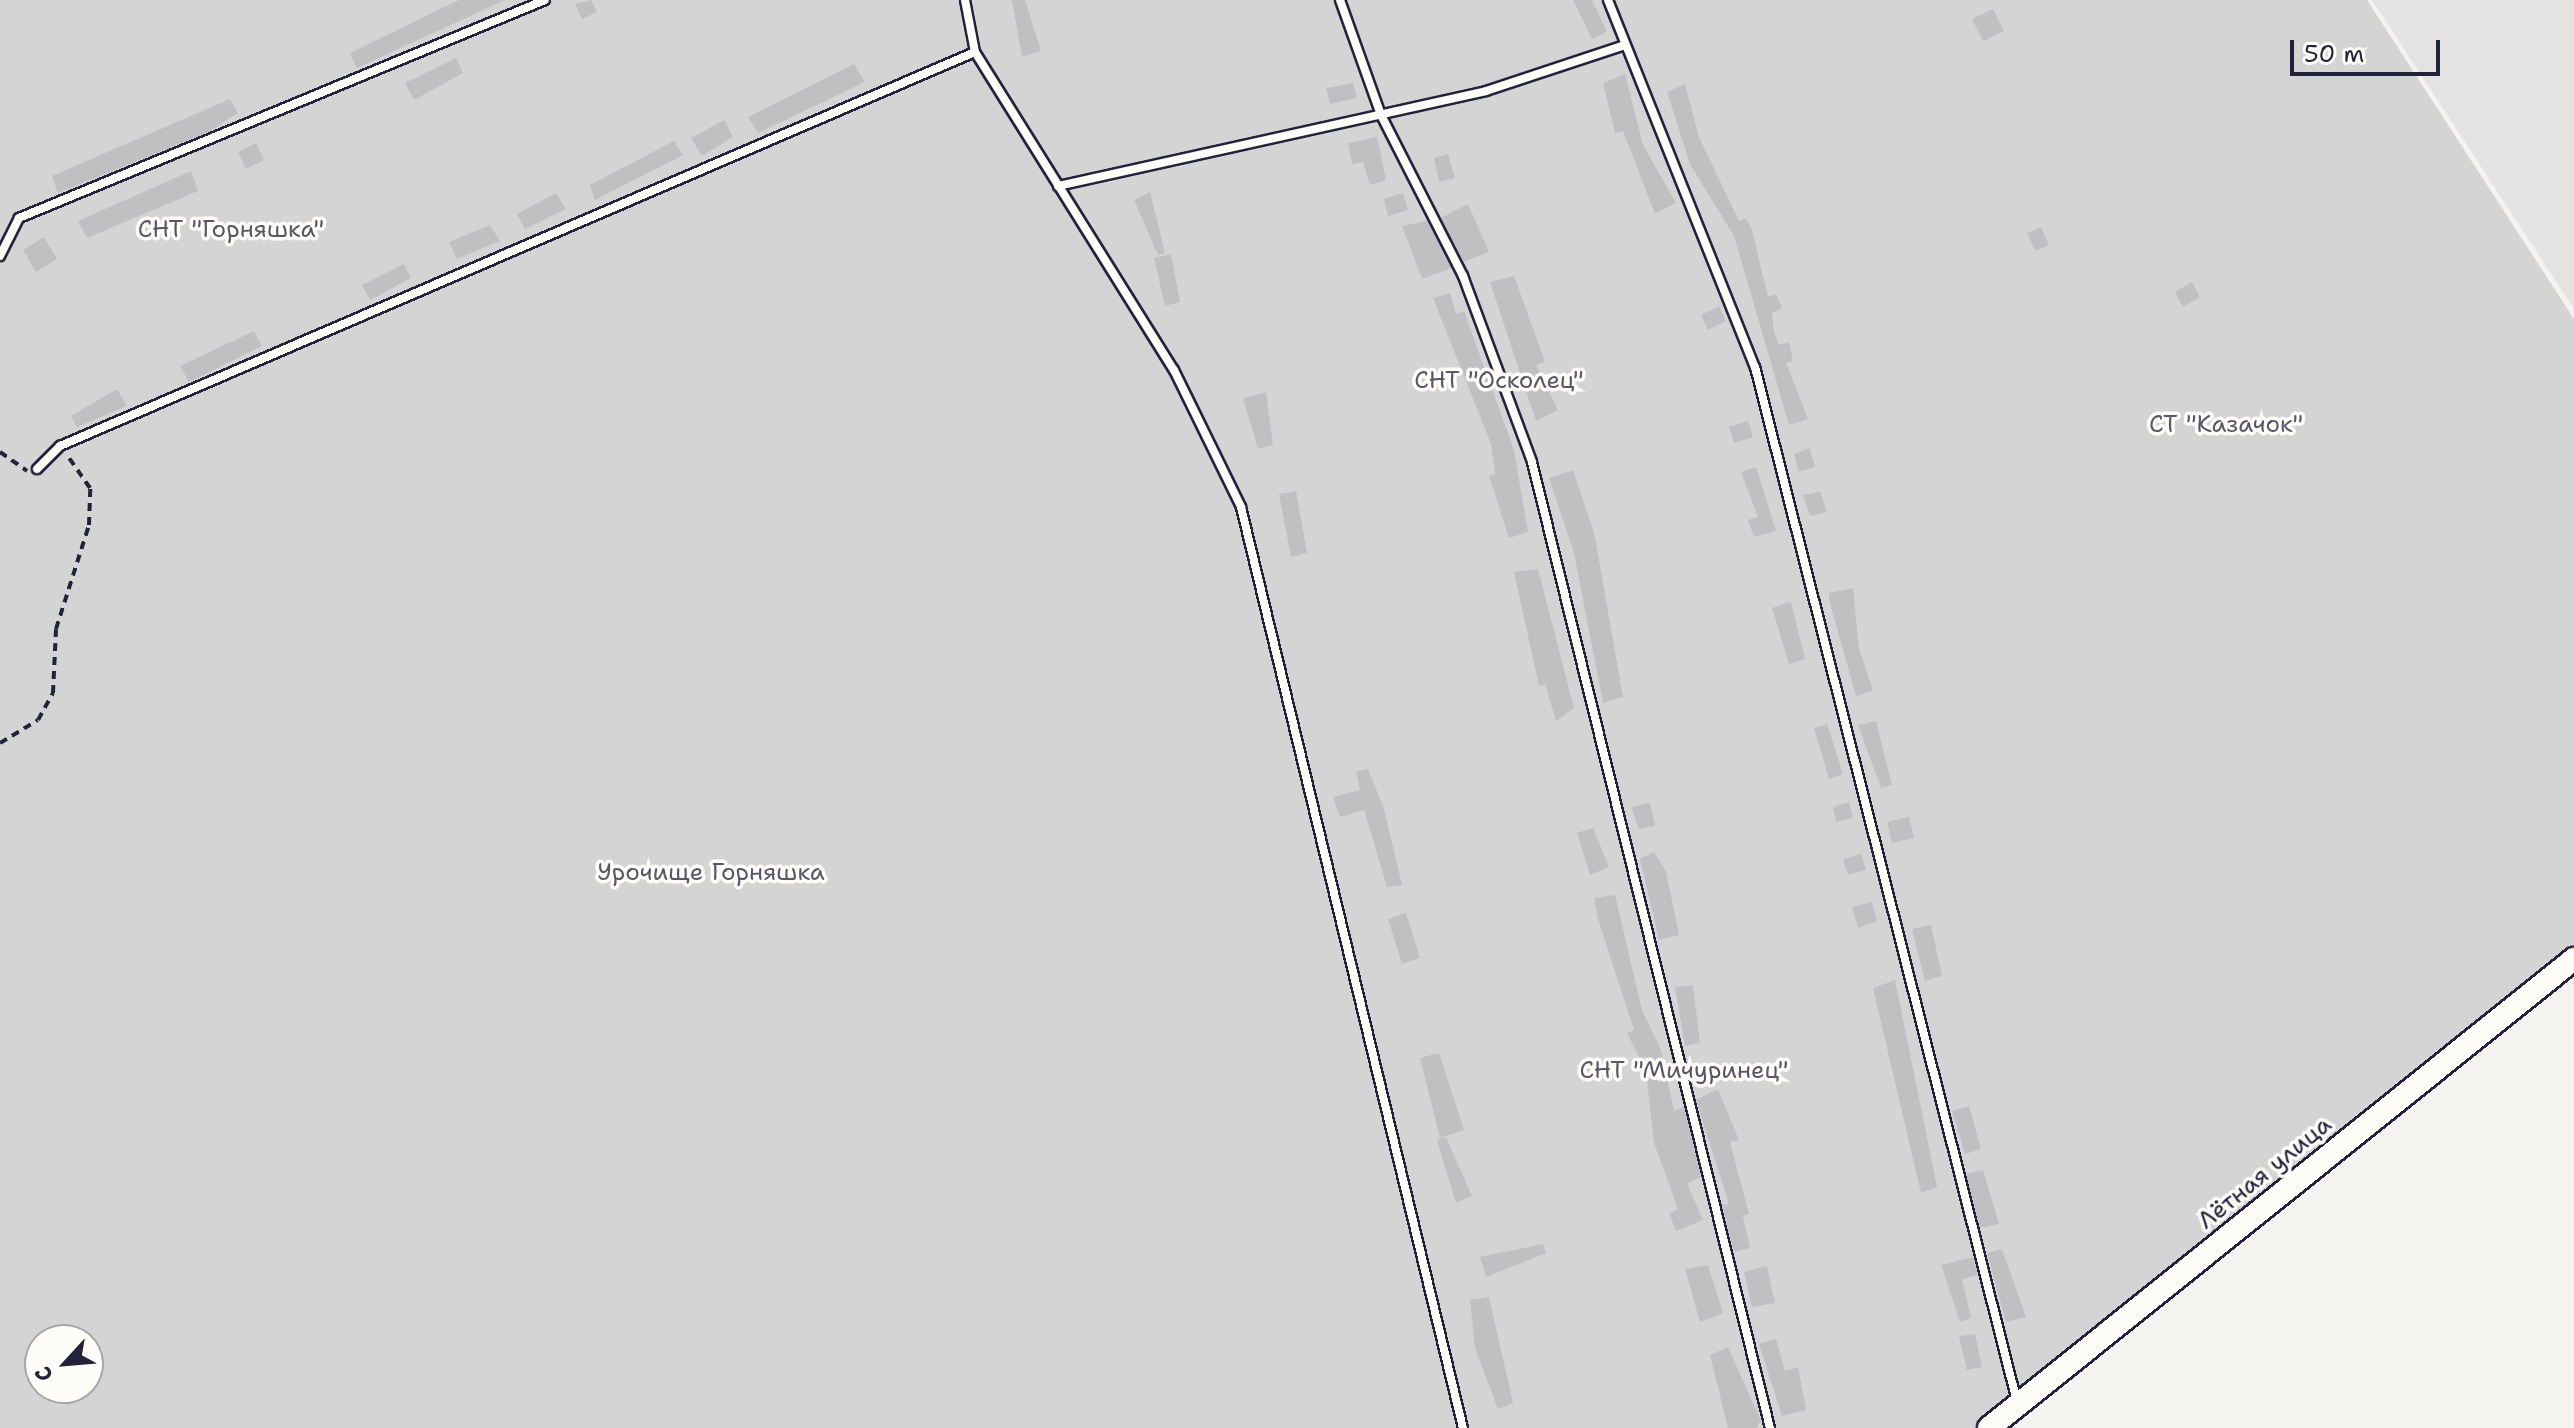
<!DOCTYPE html>
<meta charset="utf-8">
<style>
body{margin:0}
#map{position:relative;width:2574px;height:1428px;overflow:hidden;background:#f4f3ef;font-family:"Shantell Sans",sans-serif}
div>[style]{position:absolute}
[style*='--x']{left:calc(var(--x)*1px);top:calc(var(--y)*1px);width:calc(var(--w)*1px);rotate:calc(var(--a)*1deg)}
.built>*{inset:0;background:#e4e3e2}
.green>*{inset:0;background:#d5d4d5}
.building>*{inset:0;background:#c0bfc2}
.path>*{height:4px;margin-top:-2px;transform-origin:0;background:repeating-linear-gradient(90deg,#22223b 0 8px,transparent 0 14px)}
.roads{filter:drop-shadow(2px 0 #22223b) drop-shadow(-2px 0 #22223b) drop-shadow(0 2px #22223b) drop-shadow(0 -2px #22223b)}
.lane>*{height:8px;margin:-4px;padding:0 4px;transform-origin:4px;border-radius:4px;background:#fdfcf7}
.secondary>*{height:22px;margin:-11px;padding:0 11px;transform-origin:11px;border-radius:11px;background:#fdfcf7}
span{translate:-50% -50%;white-space:nowrap;text-align:center;line-height:1.15;-webkit-text-stroke:7px #fdfcf7;paint-order:stroke}
.park-label{font-size:24px;color:#585769}
.street-label{font-size:24px;color:#22223b}
.north{position:absolute;left:24px;top:1324px;width:80px;height:80px;box-sizing:border-box;background:#fdfcf7;border:2px solid #a5a5ac;border-radius:50%;rotate:244deg;font-size:22px;font-weight:700;line-height:32px;text-align:center;color:#22223b}
.north::after{content:'';display:block;margin:auto;width:28px;height:36px;background:#22223b;clip-path:polygon(50% 0,100% 100%,50% 72%,0 100%)}
.scale{position:absolute;left:2290px;top:40px;width:150px;height:36px;box-sizing:border-box;border:4px solid #22223b;border-top:0;padding-left:10px;font-size:24px;line-height:28px;white-space:nowrap;color:#22223b;-webkit-text-stroke:6px #fdfcf7;paint-order:stroke}
</style>
<div id="map">
<div class="built">
<div style="clip-path:polygon(2372px 0,2574px 0,2574px 309px)"></div>
</div>
<div class="green">
<div style="clip-path:polygon(evenodd,0 0,2367px 0,2574px 319px,2574px 959px,1992px 1428px,0 1428px,0 0,40px 1340px,88px 1340px,88px 1388px,40px 1388px,40px 1340px)"></div>
</div>
<div class="building">
<div style="clip-path:polygon(459px 0,505px 0,357px 68px,350px 53px)"></div>
<div style="clip-path:polygon(591px 0,597px 12px,582px 19px,575px 4px)"></div>
<div style="clip-path:polygon(1012px 0,1025px 0,1041px 51px,1022px 57px)"></div>
<div style="clip-path:polygon(1573px 0,1592px 0,1607px 32px,1592px 39px)"></div>
<div style="clip-path:polygon(1993px 9px,2004px 31px,1983px 41px,1972px 19px)"></div>
<div style="clip-path:polygon(456px 58px,463px 73px,414px 100px,405px 83px)"></div>
<div style="clip-path:polygon(854px 64px,865px 82px,758px 133px,748px 117px)"></div>
<div style="clip-path:polygon(1625px 74px,1643px 145px,1676px 203px,1655px 214px,1623px 131px,1615px 133px,1603px 83px)"></div>
<div style="clip-path:polygon(1353px 83px,1357px 98px,1330px 104px,1326px 88px)"></div>
<div style="clip-path:polygon(1685px 84px,1699px 137px,1739px 221px,1746px 218px,1752px 230px,1768px 297px,1776px 294px,1782px 308px,1772px 313px,1774px 332px,1779px 345px,1789px 342px,1793px 361px,1786px 363px,1808px 419px,1789px 425px,1734px 236px,1690px 164px,1667px 92px)"></div>
<div style="clip-path:polygon(230px 99px,238px 113px,208px 132px,58px 193px,52px 176px)"></div>
<div style="clip-path:polygon(724px 120px,733px 137px,702px 156px,691px 138px)"></div>
<div style="clip-path:polygon(1377px 137px,1386px 180px,1370px 185px,1363px 162px,1352px 164px,1348px 143px)"></div>
<div style="clip-path:polygon(674px 141px,683px 155px,595px 200px,590px 185px)"></div>
<div style="clip-path:polygon(256px 143px,264px 160px,246px 169px,238px 152px)"></div>
<div style="clip-path:polygon(1448px 154px,1455px 178px,1439px 182px,1434px 158px)"></div>
<div style="clip-path:polygon(191px 171px,198px 191px,87px 238px,78px 221px)"></div>
<div style="clip-path:polygon(1150px 192px,1165px 253px,1158px 255px,1134px 200px)"></div>
<div style="clip-path:polygon(556px 193px,566px 209px,525px 229px,517px 214px)"></div>
<div style="clip-path:polygon(1403px 193px,1408px 210px,1388px 216px,1384px 199px)"></div>
<div style="clip-path:polygon(1468px 204px,1489px 252px,1464px 262px,1441px 218px)"></div>
<div style="clip-path:polygon(1427px 221px,1451px 268px,1422px 279px,1402px 226px)"></div>
<div style="clip-path:polygon(490px 225px,500px 241px,457px 259px,449px 242px)"></div>
<div style="clip-path:polygon(2041px 227px,2049px 245px,2035px 251px,2027px 233px)"></div>
<div style="clip-path:polygon(44px 237px,57px 259px,36px 272px,23px 250px)"></div>
<div style="clip-path:polygon(1171px 254px,1180px 302px,1165px 306px,1154px 258px)"></div>
<div style="clip-path:polygon(404px 264px,411px 278px,370px 300px,362px 285px)"></div>
<div style="clip-path:polygon(1514px 276px,1545px 362px,1536px 365px,1558px 410px,1536px 421px,1490px 282px)"></div>
<div style="clip-path:polygon(2192px 282px,2200px 297px,2183px 307px,2175px 292px)"></div>
<div style="clip-path:polygon(1450px 293px,1456px 314px,1464px 311px,1514px 450px,1528px 532px,1509px 538px,1489px 476px,1495px 474px,1491px 444px,1433px 298px)"></div>
<div style="clip-path:polygon(1719px 306px,1726px 321px,1708px 330px,1701px 315px)"></div>
<div style="clip-path:polygon(254px 331px,262px 346px,189px 382px,180px 366px)"></div>
<div style="clip-path:polygon(117px 389px,127px 406px,77px 427px,71px 416px)"></div>
<div style="clip-path:polygon(1266px 392px,1273px 445px,1258px 449px,1243px 398px)"></div>
<div style="clip-path:polygon(1748px 421px,1753px 437px,1734px 443px,1729px 427px)"></div>
<div style="clip-path:polygon(1810px 448px,1815px 467px,1799px 472px,1794px 454px)"></div>
<div style="clip-path:polygon(1756px 467px,1776px 531px,1754px 537px,1748px 520px,1758px 517px,1741px 472px)"></div>
<div style="clip-path:polygon(1573px 470px,1594px 532px,1623px 697px,1603px 703px,1574px 553px,1549px 478px)"></div>
<div style="clip-path:polygon(1296px 491px,1307px 553px,1291px 557px,1279px 494px)"></div>
<div style="clip-path:polygon(1820px 492px,1827px 512px,1810px 516px,1803px 495px)"></div>
<div style="clip-path:polygon(1538px 569px,1574px 708px,1556px 721px,1545px 684px,1539px 686px,1514px 572px)"></div>
<div style="clip-path:polygon(1853px 588px,1859px 649px,1873px 690px,1856px 696px,1829px 600px,1829px 593px)"></div>
<div style="clip-path:polygon(1791px 602px,1805px 659px,1789px 664px,1772px 608px)"></div>
<div style="clip-path:polygon(1876px 721px,1892px 785px,1881px 788px,1858px 725px)"></div>
<div style="clip-path:polygon(1827px 724px,1843px 774px,1829px 779px,1814px 728px)"></div>
<div style="clip-path:polygon(1368px 769px,1384px 809px,1402px 885px,1387px 887px,1364px 810px,1340px 817px,1333px 797px,1360px 790px,1356px 771px)"></div>
<div style="clip-path:polygon(1849px 802px,1853px 818px,1836px 822px,1833px 807px)"></div>
<div style="clip-path:polygon(1650px 803px,1655px 826px,1639px 829px,1631px 807px)"></div>
<div style="clip-path:polygon(1909px 817px,1914px 838px,1892px 843px,1887px 822px)"></div>
<div style="clip-path:polygon(1593px 828px,1609px 867px,1590px 875px,1577px 833px)"></div>
<div style="clip-path:polygon(1654px 852px,1666px 871px,1679px 935px,1659px 940px,1640px 859px)"></div>
<div style="clip-path:polygon(1861px 854px,1866px 870px,1848px 875px,1843px 859px)"></div>
<div style="clip-path:polygon(1615px 895px,1642px 1010px,1661px 1050px,1674px 1111px,1684px 1107px,1701px 1177px,1687px 1183px,1703px 1220px,1676px 1231px,1669px 1213px,1678px 1209px,1654px 1143px,1646px 1071px,1627px 1033px,1634px 1030px,1598px 919px,1594px 898px)"></div>
<div style="clip-path:polygon(1872px 902px,1877px 921px,1858px 928px,1852px 907px)"></div>
<div style="clip-path:polygon(1406px 913px,1420px 958px,1402px 964px,1388px 919px)"></div>
<div style="clip-path:polygon(1931px 925px,1942px 976px,1925px 981px,1912px 929px)"></div>
<div style="clip-path:polygon(1895px 980px,1937px 1187px,1921px 1193px,1873px 988px)"></div>
<div style="clip-path:polygon(1693px 985px,1700px 1043px,1685px 1046px,1675px 987px)"></div>
<div style="clip-path:polygon(1439px 1053px,1464px 1130px,1440px 1138px,1420px 1058px)"></div>
<div style="clip-path:polygon(1718px 1089px,1739px 1140px,1730px 1142px,1749px 1214px,1743px 1216px,1750px 1248px,1734px 1252px,1722px 1205px,1729px 1204px,1696px 1100px)"></div>
<div style="clip-path:polygon(1969px 1106px,1981px 1149px,1965px 1154px,1952px 1111px)"></div>
<div style="clip-path:polygon(1446px 1137px,1472px 1196px,1456px 1203px,1437px 1140px)"></div>
<div style="clip-path:polygon(1983px 1170px,1999px 1224px,1980px 1228px,1966px 1174px)"></div>
<div style="clip-path:polygon(1543px 1244px,1546px 1253px,1486px 1277px,1480px 1257px)"></div>
<div style="clip-path:polygon(2002px 1249px,2026px 1317px,2006px 1322px,1987px 1253px)"></div>
<div style="clip-path:polygon(1973px 1257px,1978px 1275px,1962px 1279px,1971px 1318px,1960px 1322px,1941px 1265px)"></div>
<div style="clip-path:polygon(1708px 1265px,1723px 1313px,1700px 1322px,1685px 1269px)"></div>
<div style="clip-path:polygon(1767px 1266px,1775px 1303px,1752px 1307px,1744px 1272px)"></div>
<div style="clip-path:polygon(1489px 1297px,1513px 1403px,1498px 1409px,1475px 1348px,1470px 1300px)"></div>
<div style="clip-path:polygon(1975px 1334px,1982px 1367px,1967px 1370px,1959px 1336px)"></div>
<div style="clip-path:polygon(1776px 1339px,1785px 1371px,1798px 1367px,1806px 1410px,1782px 1416px,1759px 1344px)"></div>
<div style="clip-path:polygon(1728px 1347px,1761px 1421px,1756px 1428px,1728px 1428px,1710px 1355px)"></div>
</div>
<div class="path">
<div style="--x:0;--y:452;--w:33;--a:35"></div>
<div style="--x:0;--y:743;--w:44;--a:-31.2"></div>
<div style="--x:38;--y:720;--w:31;--a:-61"></div>
<div style="--x:53;--y:693;--w:64;--a:-87.3"></div>
<div style="--x:56;--y:629;--w:109;--a:-72.4"></div>
<div style="--x:89;--y:525;--w:37;--a:-88"></div>
<div style="--x:90;--y:488;--w:40;--a:-124.9"></div>
</div>
<div class="roads">
<div class="lane">
<div style="--x:965;--y:0;--w:53;--a:79.1"></div>
<div style="--x:975;--y:52;--w:375;--a:58"></div>
<div style="--x:1174;--y:370;--w:153;--a:63.9"></div>
<div style="--x:1241;--y:507;--w:947;--a:76.45"></div>
<div style="--x:1340;--y:0;--w:122;--a:70.4"></div>
<div style="--x:1381;--y:115;--w:181;--a:63"></div>
<div style="--x:1463;--y:276;--w:198;--a:69.6"></div>
<div style="--x:1532;--y:462;--w:995;--a:76.16"></div>
<div style="--x:1608;--y:0;--w:395;--a:68.2"></div>
<div style="--x:1755;--y:367;--w:1068;--a:75.79"></div>
<div style="--x:1058;--y:186;--w:438;--a:-12.5"></div>
<div style="--x:1486;--y:91;--w:146;--a:-18.3"></div>
<div style="--x:0;--y:256;--w:42;--a:-63.4"></div>
<div style="--x:19;--y:218;--w:569;--a:-22.51"></div>
<div style="--x:37;--y:469;--w:33;--a:-45"></div>
<div style="--x:60;--y:446;--w:996;--a:-23.3"></div>
</div>
<div class="secondary">
<div style="--x:1989;--y:1428;--w:750;--a:-38.72"></div>
</div>
</div>
<div class="park-label">
<span style="left:231px;top:230px">СНТ "Горняшка"</span>
<span style="left:1499px;top:381px">СНТ "Осколец"</span>
<span style="left:2226px;top:425px">СТ "Казачок"</span>
<span style="left:711px;top:873px">Урочище Горняшка</span>
<span style="left:1684px;top:1071px">СНТ "Мичуринец"</span>
</div>
<div class="street-label">
<span style="left:2265px;top:1173px;rotate:-39deg">Лётная улица</span>
</div>
<div class="north">С</div>
<div class="scale">50 m</div>
</div>
